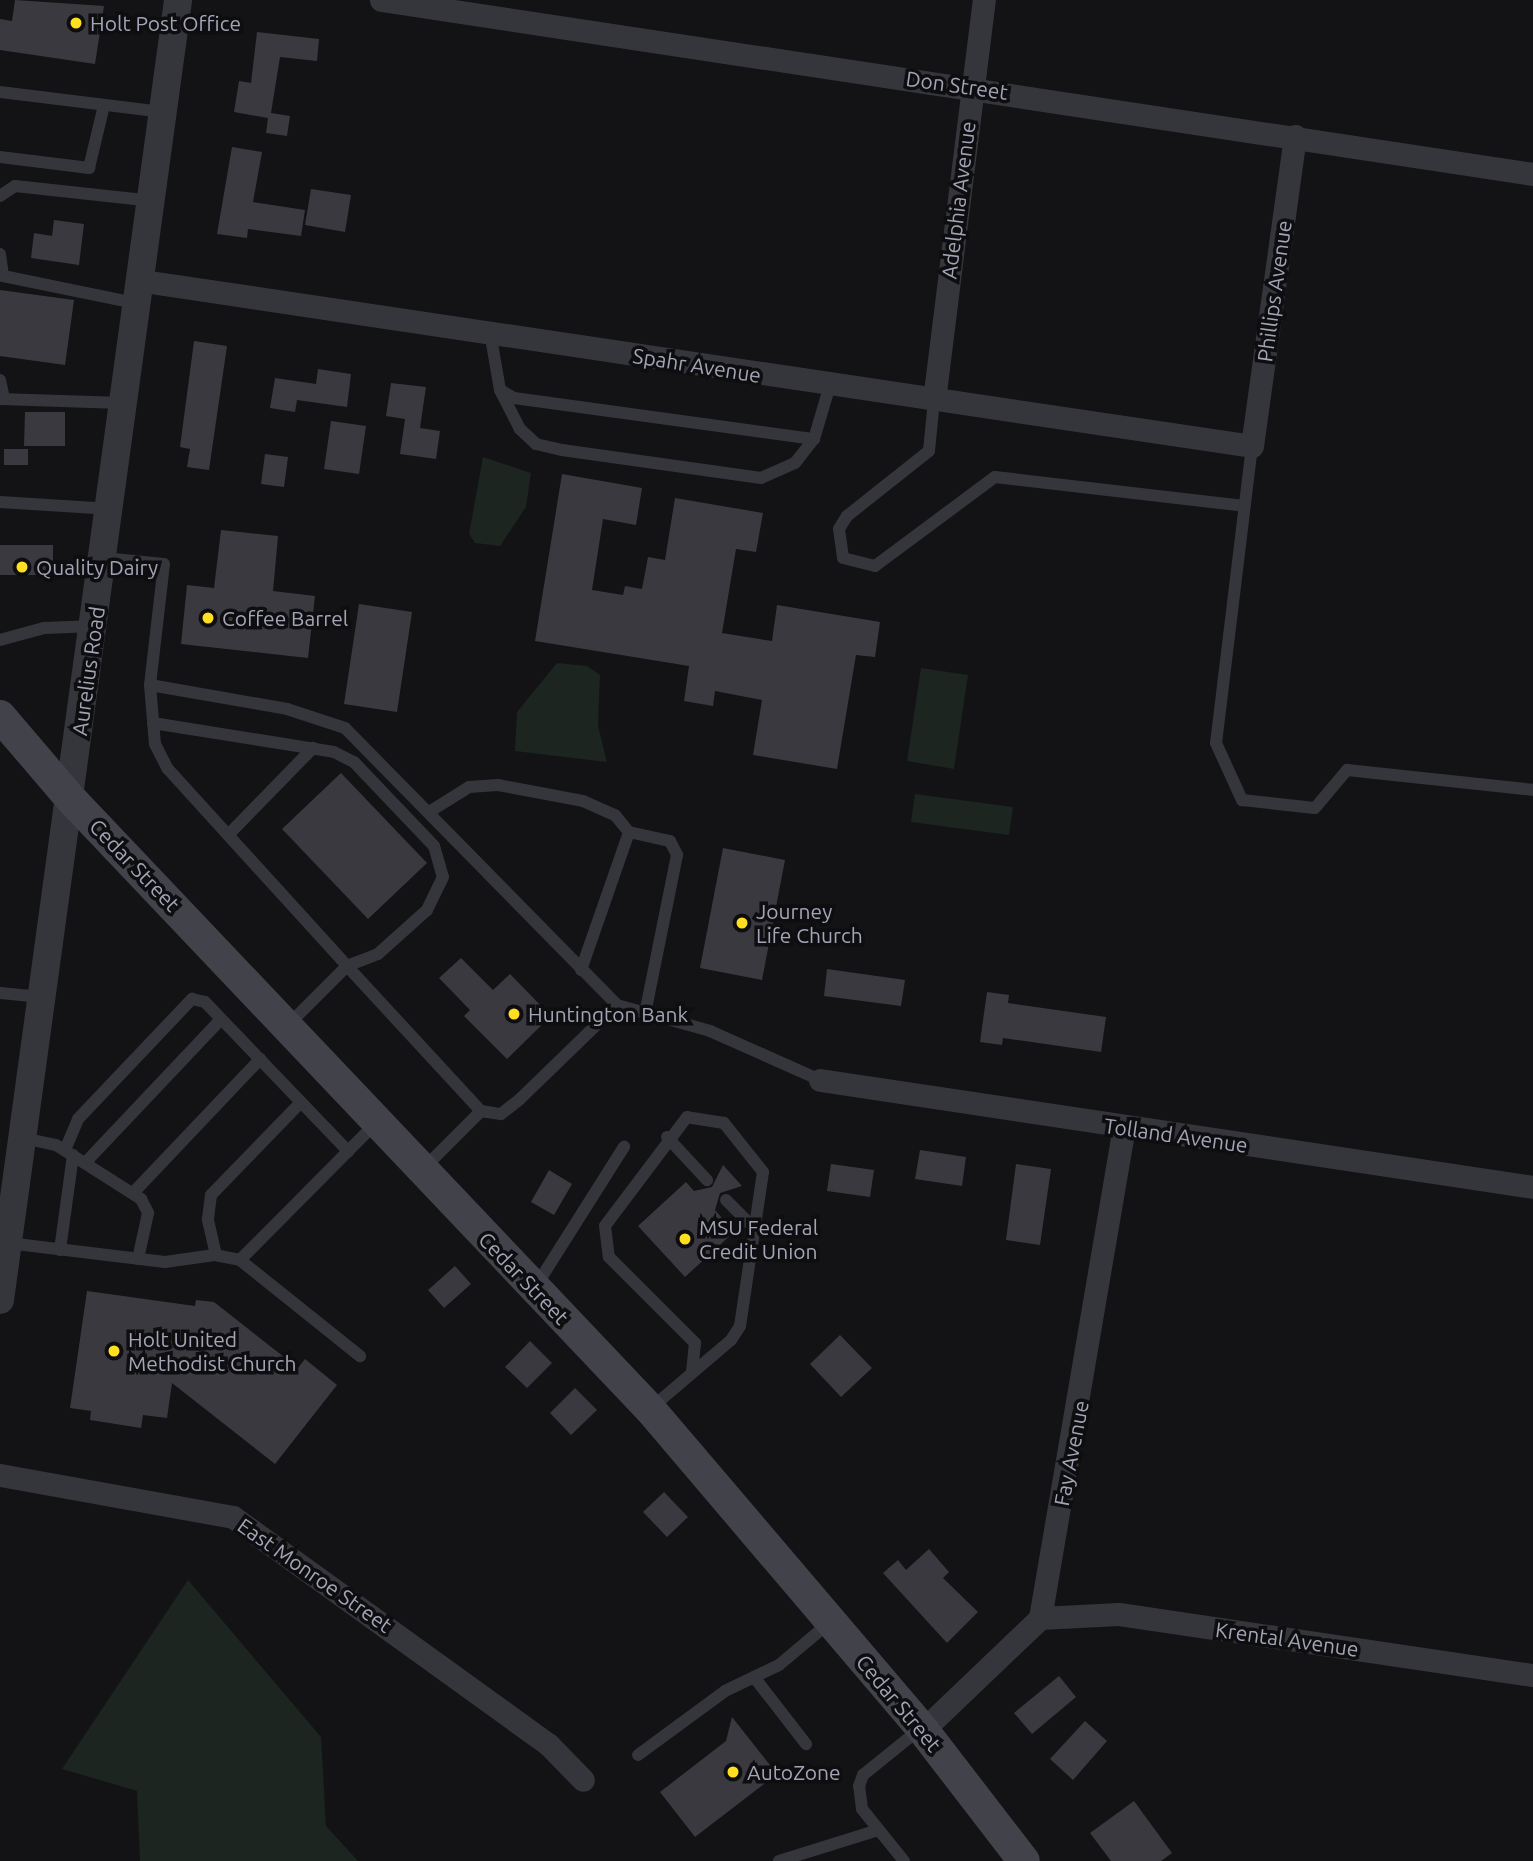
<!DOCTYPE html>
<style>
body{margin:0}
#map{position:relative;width:1533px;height:1861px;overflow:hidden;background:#131315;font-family:Ubuntu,sans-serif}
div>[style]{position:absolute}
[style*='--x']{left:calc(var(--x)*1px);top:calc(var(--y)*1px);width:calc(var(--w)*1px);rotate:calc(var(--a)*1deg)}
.green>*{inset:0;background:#1c251f}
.building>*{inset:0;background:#3a3940}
.service>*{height:12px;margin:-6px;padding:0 6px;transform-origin:6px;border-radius:6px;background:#35353c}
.minor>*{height:23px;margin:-11.5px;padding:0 11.5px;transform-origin:11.5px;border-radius:11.5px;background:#35353c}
.tertiary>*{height:28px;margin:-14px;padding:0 14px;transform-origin:14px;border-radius:14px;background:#35353c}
.secondary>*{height:32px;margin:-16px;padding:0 16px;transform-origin:16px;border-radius:16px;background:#41424a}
.dots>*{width:19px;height:19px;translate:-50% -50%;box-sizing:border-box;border:4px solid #0e0e10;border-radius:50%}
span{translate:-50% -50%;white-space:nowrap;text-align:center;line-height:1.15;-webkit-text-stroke:7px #0e0e10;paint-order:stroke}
.poi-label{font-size:21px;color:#a3a5b7}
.left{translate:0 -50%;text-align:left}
.street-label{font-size:21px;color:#a3a5b7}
</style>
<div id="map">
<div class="green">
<div style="clip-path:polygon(483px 457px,531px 473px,526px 507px,500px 546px,475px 543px,469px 534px)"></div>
<div style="clip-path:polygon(557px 663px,587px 666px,600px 675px,598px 726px,607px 762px,515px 751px,517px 712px)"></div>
<div style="clip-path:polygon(921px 668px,968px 675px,954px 769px,907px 761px)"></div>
<div style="clip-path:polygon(915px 794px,1013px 807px,1009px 835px,911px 822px)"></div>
<div style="clip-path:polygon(188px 1580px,321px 1737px,326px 1826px,358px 1861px,140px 1861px,137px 1791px,62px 1769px)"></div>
</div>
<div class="building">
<div style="clip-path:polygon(15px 0,104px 6px,95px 64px,0 50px,0 19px,12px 21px)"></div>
<div style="clip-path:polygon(257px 32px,319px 39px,317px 61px,280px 57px,271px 113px,290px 116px,287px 136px,266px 133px,268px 118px,234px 112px,239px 81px,251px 83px)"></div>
<div style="clip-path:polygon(232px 147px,262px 152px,253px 202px,305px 210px,301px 236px,248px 229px,247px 238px,217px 234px)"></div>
<div style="clip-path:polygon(311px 189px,351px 195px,345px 232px,305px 225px)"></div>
<div style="clip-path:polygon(54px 220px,84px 224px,79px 265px,31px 258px,34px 233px,52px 236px)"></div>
<div style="clip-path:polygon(0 290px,74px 300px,65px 365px,0 356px)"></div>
<div style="clip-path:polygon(194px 341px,227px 346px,209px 470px,187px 467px,190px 449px,180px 447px)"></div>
<div style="clip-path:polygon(318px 369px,351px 374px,347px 407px,297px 400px,295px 412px,270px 408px,275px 378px,316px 384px)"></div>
<div style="clip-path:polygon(391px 383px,426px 387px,420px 428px,440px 431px,436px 459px,400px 454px,405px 419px,386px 416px)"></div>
<div style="clip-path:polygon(25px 412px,65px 412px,65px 446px,24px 446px)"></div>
<div style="clip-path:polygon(331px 421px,366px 426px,359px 474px,324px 469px)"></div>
<div style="clip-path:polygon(4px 449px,28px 449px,28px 465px,4px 465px)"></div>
<div style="clip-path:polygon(265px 454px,288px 457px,284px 487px,261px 484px)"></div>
<div style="clip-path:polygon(562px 474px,642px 488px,636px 525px,603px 519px,592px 590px,623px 595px,625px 586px,642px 589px,648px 557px,665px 560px,675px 498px,763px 513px,756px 552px,736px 549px,722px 633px,772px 641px,777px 605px,880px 622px,875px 657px,856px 655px,837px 769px,753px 755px,762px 700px,715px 691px,713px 706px,684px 701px,689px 666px,535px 641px)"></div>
<div style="clip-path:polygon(221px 530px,278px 536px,273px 591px,315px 596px,308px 658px,181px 644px,187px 585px,214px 588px)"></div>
<div style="clip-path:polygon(0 545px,53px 545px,53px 575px,0 575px)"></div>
<div style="clip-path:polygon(359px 604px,412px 612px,397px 712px,344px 704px)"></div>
<div style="clip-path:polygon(341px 773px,427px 863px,368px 919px,282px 829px)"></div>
<div style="clip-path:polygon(723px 848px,785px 860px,762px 980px,700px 968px)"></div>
<div style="clip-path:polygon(461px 958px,493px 990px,510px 974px,551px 1016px,507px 1059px,464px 1016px,470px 1010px,439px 978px)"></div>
<div style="clip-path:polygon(827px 969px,905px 980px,901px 1006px,824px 996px)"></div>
<div style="clip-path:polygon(987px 992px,1009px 995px,1008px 1003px,1106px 1017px,1101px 1052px,1003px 1038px,1002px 1045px,980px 1042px)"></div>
<div style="clip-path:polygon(920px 1150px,966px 1157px,962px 1186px,915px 1179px)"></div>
<div style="clip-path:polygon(831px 1164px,874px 1170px,870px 1197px,827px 1191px)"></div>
<div style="clip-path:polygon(1016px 1164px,1051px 1169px,1040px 1245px,1006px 1240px)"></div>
<div style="clip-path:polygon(723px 1165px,742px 1186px,720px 1193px,715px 1210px,734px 1232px,685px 1277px,638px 1226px,686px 1182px,694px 1191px,712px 1187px)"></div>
<div style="clip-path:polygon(549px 1170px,572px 1184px,554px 1215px,531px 1202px)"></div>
<div style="clip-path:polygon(455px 1266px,471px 1284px,444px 1308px,428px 1290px)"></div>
<div style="clip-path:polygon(87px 1291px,195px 1306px,196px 1300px,214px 1302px,298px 1368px,305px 1359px,337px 1385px,275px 1464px,172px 1383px,167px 1418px,143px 1415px,141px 1428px,90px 1420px,91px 1411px,70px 1408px)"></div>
<div style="clip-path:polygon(840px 1335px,872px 1368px,841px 1397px,810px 1364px)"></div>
<div style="clip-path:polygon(530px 1341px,552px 1363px,527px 1388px,505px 1367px)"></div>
<div style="clip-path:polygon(575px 1388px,597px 1410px,571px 1435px,550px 1413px)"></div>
<div style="clip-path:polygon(664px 1492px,688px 1517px,667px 1537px,643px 1512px)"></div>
<div style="clip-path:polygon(929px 1549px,949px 1572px,943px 1578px,978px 1612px,947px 1643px,883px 1573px,898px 1560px,906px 1570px)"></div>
<div style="clip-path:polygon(1059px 1676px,1076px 1697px,1032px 1734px,1014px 1713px)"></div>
<div style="clip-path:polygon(732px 1717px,777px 1774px,695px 1837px,660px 1792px,726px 1741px)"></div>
<div style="clip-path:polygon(1085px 1721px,1107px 1741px,1073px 1780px,1050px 1759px)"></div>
<div style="clip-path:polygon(1134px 1801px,1172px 1853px,1161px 1861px,1111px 1861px,1090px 1833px)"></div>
</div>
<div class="service">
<div style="--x:0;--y:92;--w:165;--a:7"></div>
<div style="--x:0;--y:157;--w:90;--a:7"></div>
<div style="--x:89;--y:168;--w:65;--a:-76.6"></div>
<div style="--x:0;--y:196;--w:18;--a:-34"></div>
<div style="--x:15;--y:186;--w:139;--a:6.2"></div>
<div style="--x:0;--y:254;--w:22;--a:82"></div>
<div style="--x:3;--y:276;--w:139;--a:11.6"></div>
<div style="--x:490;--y:332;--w:59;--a:80.2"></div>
<div style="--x:500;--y:390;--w:16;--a:30"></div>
<div style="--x:514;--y:398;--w:303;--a:7.8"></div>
<div style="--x:814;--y:439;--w:56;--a:-73.5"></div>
<div style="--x:0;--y:380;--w:19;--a:78"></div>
<div style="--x:500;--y:390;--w:44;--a:62.9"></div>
<div style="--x:520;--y:429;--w:22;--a:43"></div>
<div style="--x:536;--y:444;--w:27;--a:13"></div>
<div style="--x:562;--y:450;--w:201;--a:8"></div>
<div style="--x:761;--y:478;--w:37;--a:-24"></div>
<div style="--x:795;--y:463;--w:31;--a:-52"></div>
<div style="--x:0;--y:399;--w:122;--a:1.9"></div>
<div style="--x:934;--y:400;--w:51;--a:95.6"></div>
<div style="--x:929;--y:451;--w:105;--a:141.6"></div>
<div style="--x:847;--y:516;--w:15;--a:122"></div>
<div style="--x:839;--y:529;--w:29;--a:82"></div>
<div style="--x:843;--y:558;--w:33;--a:14"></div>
<div style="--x:875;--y:566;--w:149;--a:-36.6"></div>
<div style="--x:995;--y:477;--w:251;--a:6.6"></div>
<div style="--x:1252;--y:446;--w:299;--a:96.9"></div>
<div style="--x:1216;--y:743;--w:63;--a:65.5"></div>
<div style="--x:1242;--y:800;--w:73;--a:6.3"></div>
<div style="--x:1315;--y:808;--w:50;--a:-49.9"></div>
<div style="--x:1347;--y:770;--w:187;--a:6.1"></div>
<div style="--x:0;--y:502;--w:111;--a:3.6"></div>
<div style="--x:104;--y:558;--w:60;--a:5.7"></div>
<div style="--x:164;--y:564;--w:122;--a:96.6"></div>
<div style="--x:150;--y:685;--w:139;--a:9.9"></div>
<div style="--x:287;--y:709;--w:61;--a:18.1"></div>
<div style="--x:345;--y:728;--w:388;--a:45.5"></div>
<div style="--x:0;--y:640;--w:46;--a:-15.3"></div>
<div style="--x:44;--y:628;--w:50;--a:-2.3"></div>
<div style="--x:150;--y:685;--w:59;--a:85.2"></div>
<div style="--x:155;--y:744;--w:28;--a:63"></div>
<div style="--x:168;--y:769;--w:266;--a:47.7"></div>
<div style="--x:347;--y:966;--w:85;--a:135"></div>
<div style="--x:153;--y:723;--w:183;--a:9.1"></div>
<div style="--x:334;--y:752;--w:22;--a:27"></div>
<div style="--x:354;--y:762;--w:116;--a:46.4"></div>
<div style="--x:434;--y:846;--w:32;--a:74"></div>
<div style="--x:443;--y:877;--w:37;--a:116"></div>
<div style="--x:427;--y:910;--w:66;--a:138.1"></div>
<div style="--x:378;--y:954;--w:33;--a:159"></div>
<div style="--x:347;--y:966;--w:197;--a:47.3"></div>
<div style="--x:429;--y:812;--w:47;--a:-32"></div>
<div style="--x:469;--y:787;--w:29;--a:-4"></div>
<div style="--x:498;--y:785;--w:86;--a:10.7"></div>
<div style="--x:583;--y:801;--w:35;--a:24"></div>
<div style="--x:615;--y:815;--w:22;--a:51"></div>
<div style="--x:228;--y:835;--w:122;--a:-45.7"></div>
<div style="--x:581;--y:970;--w:146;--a:-70.8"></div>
<div style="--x:629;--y:832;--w:42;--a:12.4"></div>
<div style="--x:670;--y:841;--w:16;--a:63"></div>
<div style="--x:677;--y:855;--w:157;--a:101.4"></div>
<div style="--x:0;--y:993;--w:42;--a:5.4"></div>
<div style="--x:667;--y:1137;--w:59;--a:47.1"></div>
<div style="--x:23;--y:1138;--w:34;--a:12"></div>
<div style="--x:56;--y:1145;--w:101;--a:32.4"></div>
<div style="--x:141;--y:1199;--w:16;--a:63"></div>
<div style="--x:148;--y:1213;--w:47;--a:102.3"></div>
<div style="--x:65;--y:1150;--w:34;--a:-67"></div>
<div style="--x:78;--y:1119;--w:166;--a:-46.5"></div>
<div style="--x:192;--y:999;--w:13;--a:13"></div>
<div style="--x:205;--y:1002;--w:207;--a:46.2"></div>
<div style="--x:85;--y:1163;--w:198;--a:-46.6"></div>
<div style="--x:424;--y:1168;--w:81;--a:-45"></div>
<div style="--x:481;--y:1111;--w:20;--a:9"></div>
<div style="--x:501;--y:1114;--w:24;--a:-38"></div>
<div style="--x:520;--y:1099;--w:135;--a:-44.1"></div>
<div style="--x:617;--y:1005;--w:97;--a:15.6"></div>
<div style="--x:710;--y:1031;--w:120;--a:24"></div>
<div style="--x:133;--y:1193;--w:185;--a:-46.5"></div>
<div style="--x:726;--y:1200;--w:41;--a:45"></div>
<div style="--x:8;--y:1243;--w:158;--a:6.9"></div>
<div style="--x:165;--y:1262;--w:50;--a:-8"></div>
<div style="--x:215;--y:1255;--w:25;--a:11"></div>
<div style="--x:240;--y:1260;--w:154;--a:38.7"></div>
<div style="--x:60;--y:1250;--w:96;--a:-82.2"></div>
<div style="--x:216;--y:1255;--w:37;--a:-103"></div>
<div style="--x:208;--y:1219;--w:24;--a:-83"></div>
<div style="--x:211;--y:1195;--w:129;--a:-45.9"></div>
<div style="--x:240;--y:1260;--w:193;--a:-45.2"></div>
<div style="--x:536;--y:1286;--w:165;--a:-57.7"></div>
<div style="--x:650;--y:1409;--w:106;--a:-40.4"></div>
<div style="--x:731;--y:1340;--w:17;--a:-57"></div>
<div style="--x:740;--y:1326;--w:156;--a:-81.5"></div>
<div style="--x:763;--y:1172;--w:63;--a:-128.5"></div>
<div style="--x:724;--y:1123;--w:37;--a:-171"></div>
<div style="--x:687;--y:1117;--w:136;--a:127"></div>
<div style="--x:605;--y:1226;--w:31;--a:83"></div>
<div style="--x:609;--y:1257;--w:122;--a:45"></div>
<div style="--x:695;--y:1343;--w:30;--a:96"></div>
<div style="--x:754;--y:1677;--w:85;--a:52.2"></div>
<div style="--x:638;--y:1755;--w:108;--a:-36.3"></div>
<div style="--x:725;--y:1691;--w:60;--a:-25.7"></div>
<div style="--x:779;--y:1665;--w:67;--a:-40.1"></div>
<div style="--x:779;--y:1861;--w:104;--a:-17.4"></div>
<div style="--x:904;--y:1861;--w:67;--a:-128.9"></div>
<div style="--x:862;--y:1809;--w:23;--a:-97"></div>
<div style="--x:859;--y:1786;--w:12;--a:-70"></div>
<div style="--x:863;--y:1775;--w:75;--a:-39"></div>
</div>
<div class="minor">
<div style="--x:381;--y:0;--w:1165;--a:8.59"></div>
<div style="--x:143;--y:281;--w:1121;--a:8.46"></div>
<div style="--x:1252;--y:446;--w:313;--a:-82.1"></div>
<div style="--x:934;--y:400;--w:403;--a:-82.9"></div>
<div style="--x:820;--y:1080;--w:721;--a:8.53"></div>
<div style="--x:0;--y:1475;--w:237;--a:10.2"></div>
<div style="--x:233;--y:1517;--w:388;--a:35.8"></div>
<div style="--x:548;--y:1744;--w:50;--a:45.8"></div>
<div style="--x:1040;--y:1618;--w:79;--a:-2.9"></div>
<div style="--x:1119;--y:1614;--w:418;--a:8.4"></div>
<div style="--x:923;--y:1730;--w:162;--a:-43.7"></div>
<div style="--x:1040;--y:1618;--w:498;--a:-80.3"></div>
</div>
<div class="tertiary">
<div style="--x:0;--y:1300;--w:1312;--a:-82.2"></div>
</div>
<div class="secondary">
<div style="--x:0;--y:716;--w:108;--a:49.5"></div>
<div style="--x:70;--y:798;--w:842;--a:46.49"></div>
<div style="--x:650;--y:1409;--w:421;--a:49.6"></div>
<div style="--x:923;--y:1730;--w:165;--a:52.4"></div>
</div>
<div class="dots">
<div style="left:76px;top:23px;background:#ffdf20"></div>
<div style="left:22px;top:567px;background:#ffdf20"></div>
<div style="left:208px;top:618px;background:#ffdf20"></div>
<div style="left:742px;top:923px;background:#ffdf20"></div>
<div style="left:514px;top:1014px;background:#ffdf20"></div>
<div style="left:685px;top:1239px;background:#ffdf20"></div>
<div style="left:114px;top:1351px;background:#ffdf20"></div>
<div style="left:733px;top:1772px;background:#ffdf20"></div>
</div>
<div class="poi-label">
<span class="left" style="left:90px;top:23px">Holt Post Office</span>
<span class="left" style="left:36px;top:567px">Quality Dairy</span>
<span class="left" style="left:222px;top:618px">Coffee Barrel</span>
<span class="left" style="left:756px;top:923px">Journey<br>Life Church</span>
<span class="left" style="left:528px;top:1014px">Huntington Bank</span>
<span class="left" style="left:699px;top:1239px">MSU Federal<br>Credit Union</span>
<span class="left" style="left:128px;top:1351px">Holt United<br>Methodist Church</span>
<span class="left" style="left:747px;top:1772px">AutoZone</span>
</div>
<div class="street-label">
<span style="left:957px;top:85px;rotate:8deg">Don Street</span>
<span style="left:958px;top:200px;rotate:-83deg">Adelphia Avenue</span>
<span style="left:1274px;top:291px;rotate:-82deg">Phillips Avenue</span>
<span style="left:697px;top:365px;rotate:9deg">Spahr Avenue</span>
<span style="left:88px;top:671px;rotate:-82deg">Aurelius Road</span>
<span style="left:135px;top:865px;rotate:46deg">Cedar Street</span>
<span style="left:1176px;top:1135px;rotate:8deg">Tolland Avenue</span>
<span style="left:524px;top:1278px;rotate:46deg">Cedar Street</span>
<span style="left:1071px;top:1453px;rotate:-79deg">Fay Avenue</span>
<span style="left:315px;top:1575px;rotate:35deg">East Monroe Street</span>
<span style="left:1287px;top:1639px;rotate:8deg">Krental Avenue</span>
<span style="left:899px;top:1703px;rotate:50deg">Cedar Street</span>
</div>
</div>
